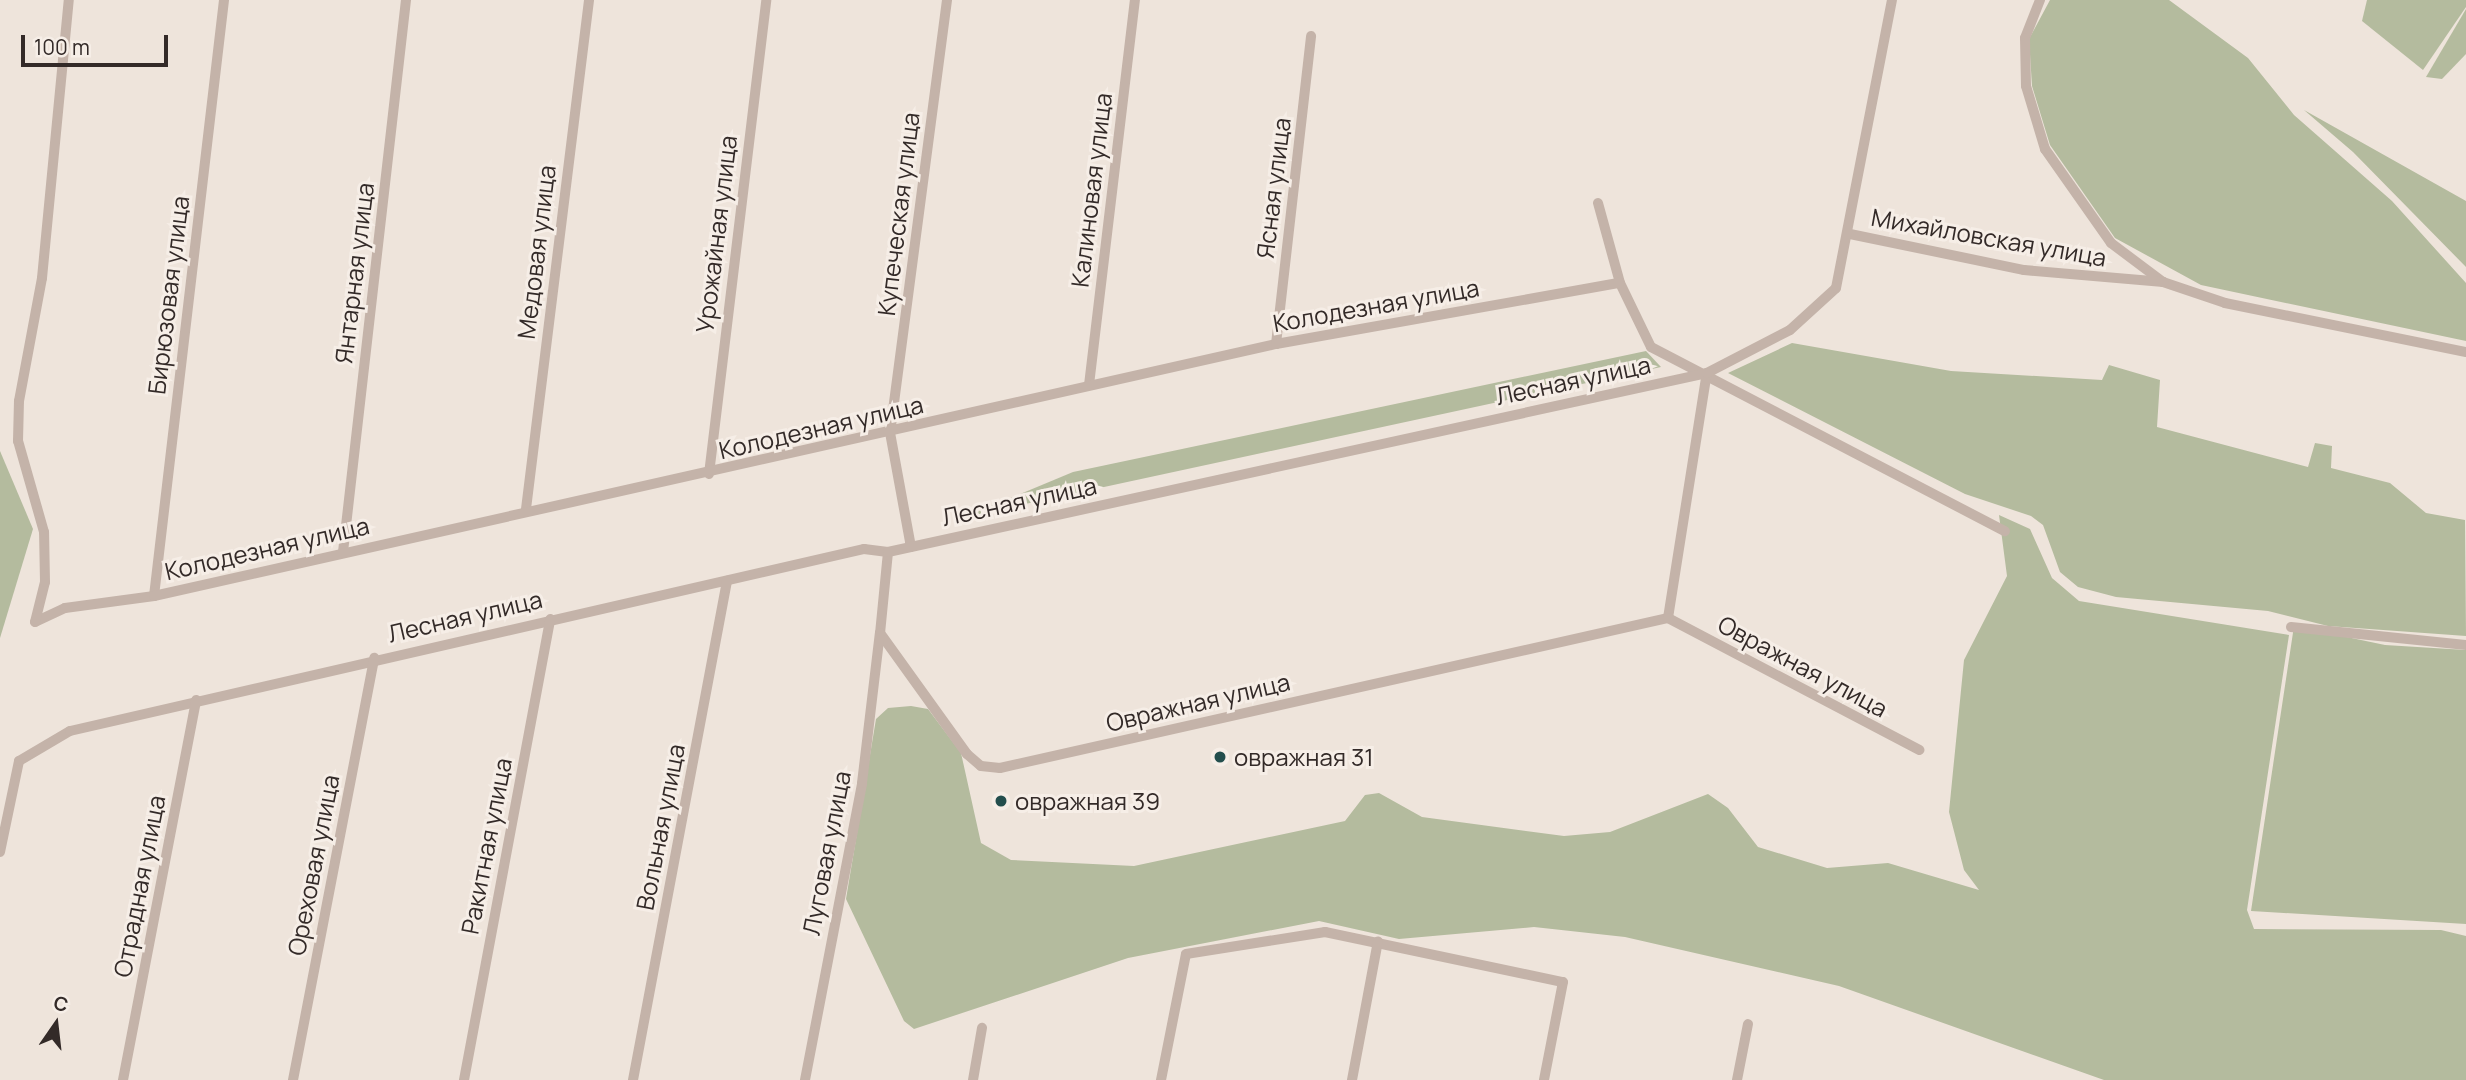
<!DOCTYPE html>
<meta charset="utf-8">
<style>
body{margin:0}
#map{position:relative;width:2466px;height:1080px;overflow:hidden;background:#eee4db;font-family:Manrope,sans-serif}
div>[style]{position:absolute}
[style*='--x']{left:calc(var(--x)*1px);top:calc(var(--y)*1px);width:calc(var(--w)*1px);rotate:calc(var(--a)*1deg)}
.green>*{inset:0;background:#b4bb9e}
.street>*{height:10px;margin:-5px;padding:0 5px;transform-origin:5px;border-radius:5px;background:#c4b3a9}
.dots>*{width:19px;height:19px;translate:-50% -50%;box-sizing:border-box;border:4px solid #f6eee7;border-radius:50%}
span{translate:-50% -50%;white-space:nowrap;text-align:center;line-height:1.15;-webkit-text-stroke:6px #f6eee7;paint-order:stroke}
.street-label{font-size:24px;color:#332a28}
.poi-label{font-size:24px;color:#332a28}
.left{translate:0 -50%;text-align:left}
.north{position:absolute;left:21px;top:989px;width:70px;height:70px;-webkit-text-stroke:5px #f6eee7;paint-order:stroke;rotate:14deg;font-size:19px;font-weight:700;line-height:28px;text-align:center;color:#332a28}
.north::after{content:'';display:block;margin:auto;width:24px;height:32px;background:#332a28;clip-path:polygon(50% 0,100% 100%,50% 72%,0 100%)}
.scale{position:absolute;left:21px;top:35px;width:147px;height:32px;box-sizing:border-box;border:4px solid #332a28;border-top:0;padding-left:9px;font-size:21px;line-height:24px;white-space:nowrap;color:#332a28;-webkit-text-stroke:5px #f6eee7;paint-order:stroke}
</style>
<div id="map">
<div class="green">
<div style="clip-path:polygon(2050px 0,2169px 0,2248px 58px,2294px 115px,2392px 201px,2466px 283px,2466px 341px,2201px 285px,2115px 238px,2050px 145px,2032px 86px,2029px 39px)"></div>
<div style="clip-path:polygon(2367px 0,2466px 0,2466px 7px,2423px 70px,2362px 21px)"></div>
<div style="clip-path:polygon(2466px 9px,2466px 54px,2442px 79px,2426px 77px)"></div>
<div style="clip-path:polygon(2304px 110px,2466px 201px,2466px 267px,2353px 152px)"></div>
<div style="clip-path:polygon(1792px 343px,1951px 371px,2102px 380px,2109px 365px,2160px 380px,2157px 427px,2308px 467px,2315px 443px,2332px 446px,2331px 468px,2390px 483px,2426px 513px,2465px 520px,2466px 636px,2328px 626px,2268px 611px,2116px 597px,2078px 587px,2060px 572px,2043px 525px,2031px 516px,1965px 494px,1728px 373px)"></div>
<div style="clip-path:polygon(1646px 351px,1661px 367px,965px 517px,1073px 472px)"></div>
<div style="clip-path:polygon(0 451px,33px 529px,0 638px)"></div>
<div style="clip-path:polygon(1999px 515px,2030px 529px,2052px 578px,2079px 601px,2289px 635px,2247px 910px,2254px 929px,2441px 930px,2466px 936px,2466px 1080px,2104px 1080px,1839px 986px,1625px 937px,1534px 927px,1399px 939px,1319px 921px,1128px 958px,914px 1029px,904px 1021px,846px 899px,876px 719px,888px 708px,911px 706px,928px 709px,961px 753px,981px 843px,1011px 860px,1134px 866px,1345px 821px,1365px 795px,1379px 793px,1422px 817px,1564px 836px,1610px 832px,1708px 794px,1728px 808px,1758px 847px,1827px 868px,1888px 863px,1979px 890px,1964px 870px,1949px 812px,1964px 660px,2007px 576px)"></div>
<div style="clip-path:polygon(2294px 626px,2385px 645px,2466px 650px,2466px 924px,2251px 911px)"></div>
</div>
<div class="street">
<div style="--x:2040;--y:0;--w:41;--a:111.5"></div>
<div style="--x:2025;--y:38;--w:48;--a:88.8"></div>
<div style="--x:2026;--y:86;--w:66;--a:73.2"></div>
<div style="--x:2045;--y:149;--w:115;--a:54.9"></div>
<div style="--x:2111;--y:243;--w:65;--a:36.9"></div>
<div style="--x:2163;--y:282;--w:65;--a:18.7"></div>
<div style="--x:2225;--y:303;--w:246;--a:11.5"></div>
<div style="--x:1598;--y:203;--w:83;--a:74.6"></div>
<div style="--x:1620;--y:283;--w:71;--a:64.2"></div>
<div style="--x:1651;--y:347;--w:399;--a:27.5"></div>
<div style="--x:1850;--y:234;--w:178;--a:11.7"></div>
<div style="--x:2024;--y:270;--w:140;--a:4.9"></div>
<div style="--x:1276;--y:344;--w:310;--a:-83.5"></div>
<div style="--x:1089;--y:385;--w:388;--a:-83.2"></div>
<div style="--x:709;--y:474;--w:477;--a:-83.1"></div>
<div style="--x:526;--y:509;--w:513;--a:-82.94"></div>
<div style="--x:911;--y:547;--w:116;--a:-100.4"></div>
<div style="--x:890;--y:433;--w:437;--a:-82.5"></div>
<div style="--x:343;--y:552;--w:556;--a:-83.49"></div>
<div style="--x:888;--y:552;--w:81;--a:95.6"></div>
<div style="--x:880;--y:633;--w:149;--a:54.3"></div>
<div style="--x:967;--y:754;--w:18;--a:41"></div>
<div style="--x:981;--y:766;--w:19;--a:6"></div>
<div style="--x:1000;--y:768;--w:685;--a:-12.66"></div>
<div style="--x:1668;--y:618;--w:248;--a:-81"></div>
<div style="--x:154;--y:596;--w:600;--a:-83.3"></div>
<div style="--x:1668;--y:618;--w:284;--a:27.7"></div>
<div style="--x:35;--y:622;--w:33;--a:-25"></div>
<div style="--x:65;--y:608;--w:90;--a:-7.7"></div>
<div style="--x:154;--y:596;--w:1150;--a:-12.66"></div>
<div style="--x:1276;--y:344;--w:349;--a:-10.1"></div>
<div style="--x:35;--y:622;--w:41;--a:-76"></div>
<div style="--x:45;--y:582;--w:50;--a:-91.1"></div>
<div style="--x:44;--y:532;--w:95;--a:-105.9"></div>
<div style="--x:18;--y:441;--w:40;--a:-88.6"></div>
<div style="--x:19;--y:401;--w:125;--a:-79.4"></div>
<div style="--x:42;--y:278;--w:279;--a:-84.5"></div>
<div style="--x:2291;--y:627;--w:176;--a:5.9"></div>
<div style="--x:0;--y:852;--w:93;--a:-78.2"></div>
<div style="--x:19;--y:761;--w:59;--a:-30.5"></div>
<div style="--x:70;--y:731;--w:815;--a:-12.91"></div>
<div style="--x:864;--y:549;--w:24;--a:7"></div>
<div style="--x:888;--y:552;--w:838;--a:-12.33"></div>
<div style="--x:1707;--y:373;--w:93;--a:-27.4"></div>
<div style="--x:1790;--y:330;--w:62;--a:-42.4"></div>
<div style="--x:1836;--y:288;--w:293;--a:-79"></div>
<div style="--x:123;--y:1080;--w:387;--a:-79.1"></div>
<div style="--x:293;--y:1080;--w:430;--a:-79.1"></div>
<div style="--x:464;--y:1080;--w:469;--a:-79.4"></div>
<div style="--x:633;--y:1080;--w:508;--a:-79.33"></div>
<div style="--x:805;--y:1080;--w:302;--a:-79.1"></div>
<div style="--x:862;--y:783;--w:151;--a:-83.2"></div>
<div style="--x:973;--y:1080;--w:53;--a:-80.2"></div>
<div style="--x:1161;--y:1080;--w:128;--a:-78.8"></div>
<div style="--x:1186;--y:954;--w:141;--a:-9"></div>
<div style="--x:1325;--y:932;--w:243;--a:11.9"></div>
<div style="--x:1563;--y:982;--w:100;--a:101"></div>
<div style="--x:1352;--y:1080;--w:141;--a:-79.4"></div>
<div style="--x:1737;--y:1080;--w:57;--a:-78.9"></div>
</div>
<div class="dots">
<div style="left:1220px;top:757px;background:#234e4d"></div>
<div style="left:1001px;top:801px;background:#234e4d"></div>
</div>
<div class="street-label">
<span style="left:1273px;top:188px;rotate:-83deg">Ясная улица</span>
<span style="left:1091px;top:190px;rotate:-83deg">Калиновая улица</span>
<span style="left:898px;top:214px;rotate:-83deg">Купеческая улица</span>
<span style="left:716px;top:234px;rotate:-83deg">Урожайная улица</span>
<span style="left:1989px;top:237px;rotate:10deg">Михайловская улица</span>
<span style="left:536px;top:252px;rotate:-83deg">Медовая улица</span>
<span style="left:354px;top:273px;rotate:-83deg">Янтарная улица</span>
<span style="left:168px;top:295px;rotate:-83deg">Бирюзовая улица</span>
<span style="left:1376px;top:305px;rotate:-10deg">Колодезная улица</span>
<span style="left:1573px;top:380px;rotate:-12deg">Лесная улица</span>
<span style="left:821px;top:427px;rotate:-13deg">Колодезная улица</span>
<span style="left:1019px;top:501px;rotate:-12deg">Лесная улица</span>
<span style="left:267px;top:548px;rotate:-13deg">Колодезная улица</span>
<span style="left:465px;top:616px;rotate:-13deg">Лесная улица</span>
<span style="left:1803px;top:666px;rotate:28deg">Овражная улица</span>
<span style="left:1198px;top:702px;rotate:-13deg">Овражная улица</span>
<span style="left:660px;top:827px;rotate:-79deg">Вольная улица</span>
<span style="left:486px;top:846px;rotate:-79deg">Ракитная улица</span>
<span style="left:826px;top:853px;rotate:-79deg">Луговая улица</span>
<span style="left:313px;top:865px;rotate:-79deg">Ореховая улица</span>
<span style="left:139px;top:886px;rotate:-79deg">Отрадная улица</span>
</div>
<div class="poi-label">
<span class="left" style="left:1234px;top:757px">овражная 31</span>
<span class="left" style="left:1015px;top:801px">овражная 39</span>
</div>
<div class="north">С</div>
<div class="scale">100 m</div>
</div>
